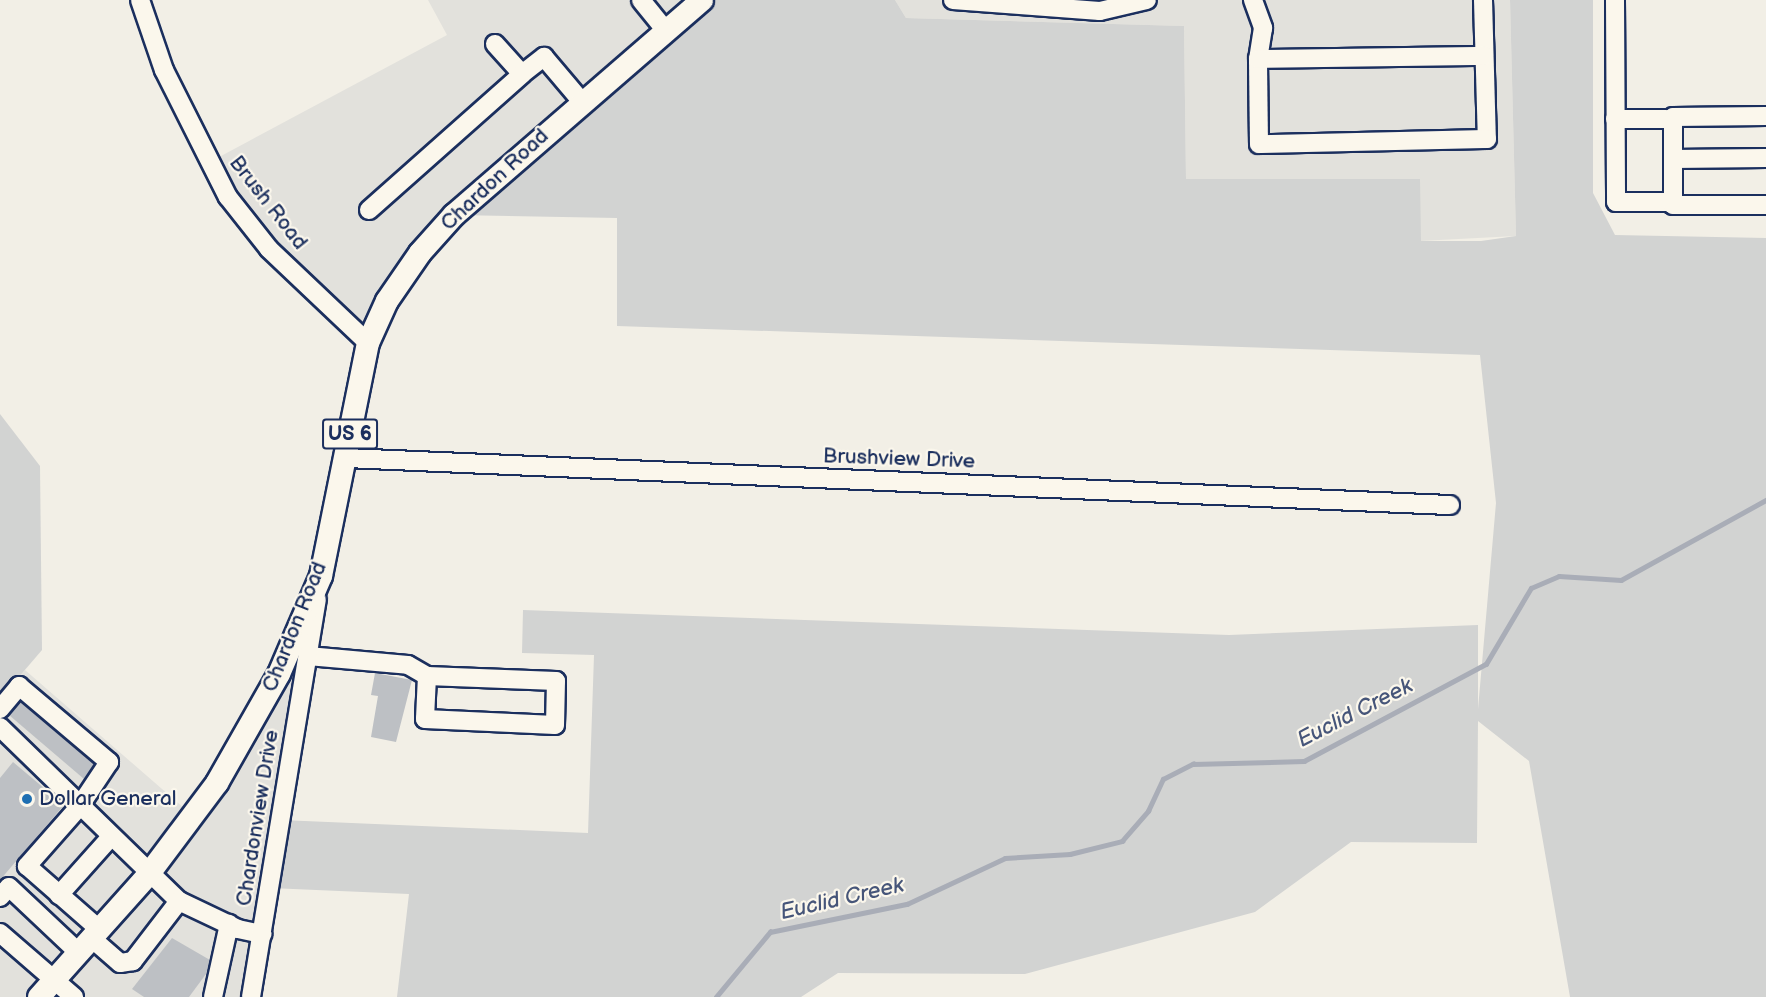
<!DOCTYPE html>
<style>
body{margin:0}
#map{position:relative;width:1766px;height:997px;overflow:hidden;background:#f2efe6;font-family:"Balsamiq Sans",sans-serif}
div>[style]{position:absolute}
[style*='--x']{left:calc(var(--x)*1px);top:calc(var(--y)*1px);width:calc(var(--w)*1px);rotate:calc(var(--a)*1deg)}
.built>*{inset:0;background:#e2e1dc}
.green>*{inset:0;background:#d2d3d2}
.stream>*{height:4.5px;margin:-2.25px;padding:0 2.25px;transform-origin:2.25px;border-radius:2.25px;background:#a9adb7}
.building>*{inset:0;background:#bdc0c4}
.roads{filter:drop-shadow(2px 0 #1b2f5e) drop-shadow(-2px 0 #1b2f5e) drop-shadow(0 2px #1b2f5e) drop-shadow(0 -2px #1b2f5e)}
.minor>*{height:18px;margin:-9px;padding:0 9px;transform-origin:9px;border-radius:9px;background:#fbf7ec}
.major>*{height:22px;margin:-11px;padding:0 11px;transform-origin:11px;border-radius:11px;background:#fbf7ec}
.dots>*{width:16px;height:16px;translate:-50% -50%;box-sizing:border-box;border:3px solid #fbf7ec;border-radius:50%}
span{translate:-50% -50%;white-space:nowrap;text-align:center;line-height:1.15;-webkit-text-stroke:4.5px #fbf7ec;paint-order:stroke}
.shield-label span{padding:2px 4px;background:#fbf7ec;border:2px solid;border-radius:4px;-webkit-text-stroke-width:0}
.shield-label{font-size:20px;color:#1b2f5e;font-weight:700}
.street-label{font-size:21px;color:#1b2f5e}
.poi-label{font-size:21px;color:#1b2f5e}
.left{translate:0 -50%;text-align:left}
.water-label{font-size:22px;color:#465579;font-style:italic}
</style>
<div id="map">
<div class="built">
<div style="clip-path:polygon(428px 0,702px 0,454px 215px,368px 343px,269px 249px,208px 163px,447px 35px)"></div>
<div style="clip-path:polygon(895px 0,1510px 0,1516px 236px,1420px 241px,1420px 179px,1186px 179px,1184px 26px,906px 18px)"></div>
<div style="clip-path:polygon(321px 576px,251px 997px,0 997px,0 699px,25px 670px,192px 815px)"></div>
</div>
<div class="green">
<div style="clip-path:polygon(702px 0,895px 0,906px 18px,1184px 26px,1186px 179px,1420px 179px,1421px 241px,1481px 241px,1516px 236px,1510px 0,1593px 0,1593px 193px,1615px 235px,1766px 238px,1766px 997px,1570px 997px,1529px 761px,1478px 721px,1477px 843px,1351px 842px,1255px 912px,1025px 974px,838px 973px,801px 997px,397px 997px,409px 894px,270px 888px,281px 820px,588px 833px,594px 655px,522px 653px,523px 610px,1229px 635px,1478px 625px,1478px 709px,1496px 503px,1480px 355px,617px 326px,617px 218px,454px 215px)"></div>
<div style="clip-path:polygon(0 414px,40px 466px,42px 650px,0 699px)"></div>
</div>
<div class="stream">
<div style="--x:716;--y:997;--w:85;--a:-50.3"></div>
<div style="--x:770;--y:932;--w:140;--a:-11.6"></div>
<div style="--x:907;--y:904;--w:108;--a:-25.1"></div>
<div style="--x:1005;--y:858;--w:65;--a:-3.5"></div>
<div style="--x:1070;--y:854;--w:54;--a:-14"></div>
<div style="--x:1122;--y:841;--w:40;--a:-49"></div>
<div style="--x:1148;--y:811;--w:35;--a:-65"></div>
<div style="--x:1163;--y:779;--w:34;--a:-27"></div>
<div style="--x:1193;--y:764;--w:111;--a:-1.5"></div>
<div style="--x:1304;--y:761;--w:206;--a:-28.1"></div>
<div style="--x:1486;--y:664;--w:88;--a:-59.4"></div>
<div style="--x:1531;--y:588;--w:30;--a:-23"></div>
<div style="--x:1559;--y:576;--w:62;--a:3.7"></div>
<div style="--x:1621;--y:580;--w:166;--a:-28.9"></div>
</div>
<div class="building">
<div style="clip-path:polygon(375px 673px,412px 680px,396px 742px,371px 737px,378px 696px,371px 695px)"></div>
<div style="clip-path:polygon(20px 702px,94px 764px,84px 779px,9px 715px)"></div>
<div style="clip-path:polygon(13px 762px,64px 805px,0 880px,0 778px)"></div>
<div style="clip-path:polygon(172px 938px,210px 960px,206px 974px,189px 997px,144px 997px,132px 989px)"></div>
</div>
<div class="roads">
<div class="minor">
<div style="--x:140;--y:0;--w:74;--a:71.1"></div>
<div style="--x:164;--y:70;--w:142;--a:63.3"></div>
<div style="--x:228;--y:197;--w:66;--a:51.7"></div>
<div style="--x:269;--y:249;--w:137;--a:43.5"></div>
<div style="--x:641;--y:0;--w:40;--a:51"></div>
<div style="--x:953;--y:0;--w:147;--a:4.3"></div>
<div style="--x:1100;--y:11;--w:48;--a:-13.2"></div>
<div style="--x:1253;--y:0;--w:30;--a:70"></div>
<div style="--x:1263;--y:28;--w:31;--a:99"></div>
<div style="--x:1483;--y:0;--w:139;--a:88.4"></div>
<div style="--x:1487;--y:139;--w:228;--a:178.7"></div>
<div style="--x:1259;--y:144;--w:85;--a:-90.7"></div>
<div style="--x:1258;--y:59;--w:226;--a:-0.8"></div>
<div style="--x:1615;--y:0;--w:202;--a:89.7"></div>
<div style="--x:1616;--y:202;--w:50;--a:0"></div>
<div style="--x:495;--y:44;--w:40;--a:48"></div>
<div style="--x:522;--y:74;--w:28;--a:-38"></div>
<div style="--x:544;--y:57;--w:59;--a:49.8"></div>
<div style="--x:1766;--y:116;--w:93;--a:179.4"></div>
<div style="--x:1673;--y:117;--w:88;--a:90"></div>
<div style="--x:1673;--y:205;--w:93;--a:0"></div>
<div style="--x:1615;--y:119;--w:51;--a:0"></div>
<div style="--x:1673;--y:159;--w:93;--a:-0.6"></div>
<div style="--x:369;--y:210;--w:205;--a:-41.6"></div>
<div style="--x:346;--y:458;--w:1105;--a:2.44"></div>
<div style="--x:308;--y:656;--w:100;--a:5.1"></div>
<div style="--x:408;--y:665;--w:22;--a:30"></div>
<div style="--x:427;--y:676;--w:43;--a:92.7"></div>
<div style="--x:425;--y:719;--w:130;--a:2.6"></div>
<div style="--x:555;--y:725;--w:44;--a:-88.7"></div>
<div style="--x:556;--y:681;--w:129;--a:-177.8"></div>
<div style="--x:0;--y:709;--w:30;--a:-50"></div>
<div style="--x:19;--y:686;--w:118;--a:40.2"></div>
<div style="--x:109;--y:762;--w:54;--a:123.7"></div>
<div style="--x:79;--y:807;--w:79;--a:131.4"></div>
<div style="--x:27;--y:866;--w:96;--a:41.2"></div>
<div style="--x:0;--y:727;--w:250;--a:44.2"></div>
<div style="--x:179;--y:901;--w:76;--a:127.5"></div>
<div style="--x:133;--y:961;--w:13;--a:171"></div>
<div style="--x:120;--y:963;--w:38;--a:-139"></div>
<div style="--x:59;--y:895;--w:76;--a:-48.2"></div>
<div style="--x:0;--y:897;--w:13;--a:-48"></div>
<div style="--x:9;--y:887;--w:95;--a:43.3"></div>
<div style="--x:179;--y:901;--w:65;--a:25.4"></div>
<div style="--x:238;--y:929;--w:25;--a:12"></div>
<div style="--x:0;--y:933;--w:98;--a:40.9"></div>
<div style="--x:213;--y:997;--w:75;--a:-77.6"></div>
<div style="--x:251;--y:997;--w:403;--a:-80.6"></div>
</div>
<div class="major">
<div style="--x:39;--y:997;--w:164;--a:-48.2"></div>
<div style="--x:148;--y:875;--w:115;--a:-53.1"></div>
<div style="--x:217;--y:783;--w:125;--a:-60.4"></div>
<div style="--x:279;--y:674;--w:107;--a:-66.8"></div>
<div style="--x:321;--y:576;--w:238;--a:-78.6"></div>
<div style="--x:368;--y:343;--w:46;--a:-65.7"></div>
<div style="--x:387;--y:301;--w:58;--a:-55.5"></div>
<div style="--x:420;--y:253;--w:51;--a:-48.2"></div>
<div style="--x:454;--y:215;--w:328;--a:-40.9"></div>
</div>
</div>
<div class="dots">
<div style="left:27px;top:799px;background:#1f6fb2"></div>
</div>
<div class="shield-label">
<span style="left:350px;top:434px">US 6</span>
</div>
<div class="street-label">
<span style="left:495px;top:180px;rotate:-43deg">Chardon Road</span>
<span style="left:268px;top:203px;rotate:52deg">Brush Road</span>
<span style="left:899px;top:459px;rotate:2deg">Brushview Drive</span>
<span style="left:295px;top:627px;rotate:-68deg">Chardon Road</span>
<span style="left:258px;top:818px;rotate:-81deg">Chardonview Drive</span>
</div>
<div class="poi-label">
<span class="left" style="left:39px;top:799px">Dollar General</span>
</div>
<div class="water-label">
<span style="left:1355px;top:713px;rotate:-27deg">Euclid Creek</span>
<span style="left:842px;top:899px;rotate:-13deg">Euclid Creek</span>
</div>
</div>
